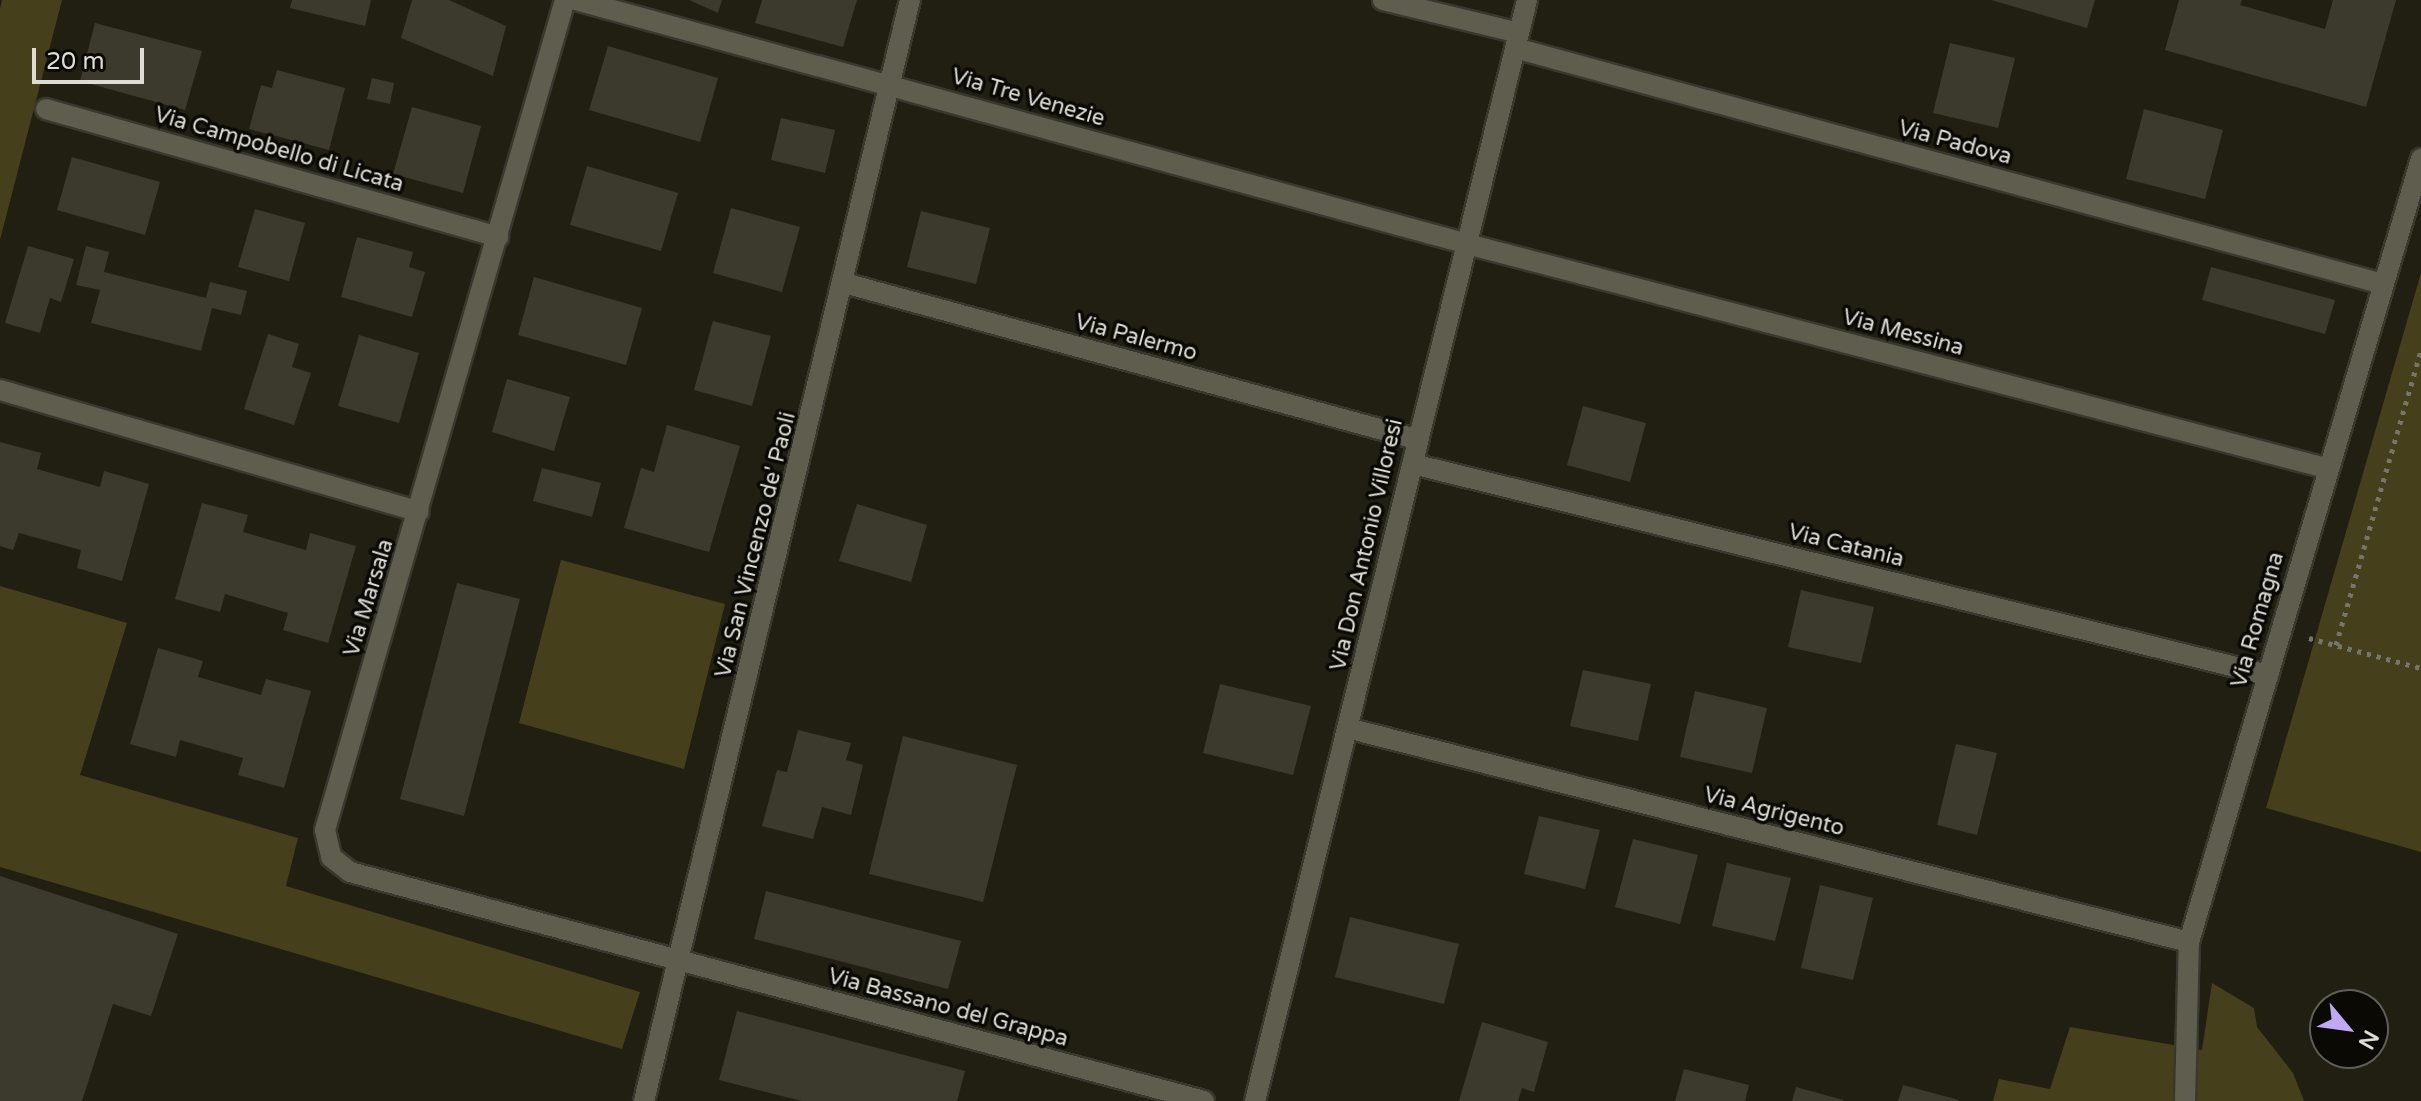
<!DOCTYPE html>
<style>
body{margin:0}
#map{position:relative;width:2421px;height:1101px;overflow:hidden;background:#211f12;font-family:"Varela Round",sans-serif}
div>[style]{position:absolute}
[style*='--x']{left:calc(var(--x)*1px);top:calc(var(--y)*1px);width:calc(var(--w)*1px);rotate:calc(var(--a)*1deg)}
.green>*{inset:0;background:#453f1b}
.building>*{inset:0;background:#3c3a2c}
.path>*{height:5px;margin-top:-2.5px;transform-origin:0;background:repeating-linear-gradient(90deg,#767569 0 4px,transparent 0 10px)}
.roads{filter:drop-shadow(2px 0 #39382f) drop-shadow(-2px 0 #39382f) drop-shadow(0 2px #39382f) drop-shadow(0 -2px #39382f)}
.minor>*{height:20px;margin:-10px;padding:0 10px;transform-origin:10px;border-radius:10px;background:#5f5d4e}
span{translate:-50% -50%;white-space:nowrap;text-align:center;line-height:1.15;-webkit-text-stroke:7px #0a0904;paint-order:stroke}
.street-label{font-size:22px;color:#deddd4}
.north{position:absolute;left:2309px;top:989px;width:80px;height:80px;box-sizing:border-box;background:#0a0904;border:2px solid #5f5e57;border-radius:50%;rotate:119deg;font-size:22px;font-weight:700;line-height:32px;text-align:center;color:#deddd4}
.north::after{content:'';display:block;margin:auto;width:28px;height:36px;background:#c0a8f3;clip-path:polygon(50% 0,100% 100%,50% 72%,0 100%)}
.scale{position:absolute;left:32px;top:48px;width:112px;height:36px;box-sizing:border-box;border:4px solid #deddd4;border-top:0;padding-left:10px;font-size:24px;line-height:28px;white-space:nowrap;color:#deddd4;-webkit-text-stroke:6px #0a0904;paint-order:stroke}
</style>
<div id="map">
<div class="green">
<div style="clip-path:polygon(2px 0,62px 0,0 240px,0 9px)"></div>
<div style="clip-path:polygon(2421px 273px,2421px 852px,2266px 808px)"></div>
<div style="clip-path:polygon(561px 560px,725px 604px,684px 769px,519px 723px)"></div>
<div style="clip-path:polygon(0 586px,127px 623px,80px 775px,298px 838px,286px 886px,640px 992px,622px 1049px,0 867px)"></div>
<div style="clip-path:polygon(2212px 983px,2254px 1008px,2257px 1027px,2293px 1073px,2304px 1101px,1993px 1101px,1999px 1079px,2050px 1089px,2070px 1027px,2202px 1050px)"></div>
</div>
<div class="building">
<div style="clip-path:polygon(292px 0,371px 0,365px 26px,290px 8px)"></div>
<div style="clip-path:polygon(412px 0,449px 0,506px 26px,493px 76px,401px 38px)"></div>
<div style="clip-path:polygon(689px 0,722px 0,718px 13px)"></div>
<div style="clip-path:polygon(762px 0,857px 0,843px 47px,755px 23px)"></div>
<div style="clip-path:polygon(1991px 0,2095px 0,2087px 28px)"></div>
<div style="clip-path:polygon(2179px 0,2242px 0,2240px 5px,2325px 29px,2333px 0,2396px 0,2366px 107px,2165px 50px)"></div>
<div style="clip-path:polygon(95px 23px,202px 51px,185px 110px,80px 81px)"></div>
<div style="clip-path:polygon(1950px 43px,2015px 58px,1998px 128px,1933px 113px)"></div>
<div style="clip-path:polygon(608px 46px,718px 78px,700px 142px,589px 110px)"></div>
<div style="clip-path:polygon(277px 70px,345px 88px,329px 150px,249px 129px,261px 85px,272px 88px)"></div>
<div style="clip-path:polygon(372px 78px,394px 83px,390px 104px,367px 99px)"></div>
<div style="clip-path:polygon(412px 107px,481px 126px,463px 193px,393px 174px)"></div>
<div style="clip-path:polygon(2144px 109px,2223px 130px,2205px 199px,2126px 179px)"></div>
<div style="clip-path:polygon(781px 118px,835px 130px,825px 173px,771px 160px)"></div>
<div style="clip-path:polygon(72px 157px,160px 182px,145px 235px,57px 210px)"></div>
<div style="clip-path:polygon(587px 166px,678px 193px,661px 251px,570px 225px)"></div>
<div style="clip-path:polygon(731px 208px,800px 227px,782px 292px,713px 273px)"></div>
<div style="clip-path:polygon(255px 209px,305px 223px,289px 281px,238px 267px)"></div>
<div style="clip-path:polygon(921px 211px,990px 228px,976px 284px,907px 267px)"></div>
<div style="clip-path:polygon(357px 237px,413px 252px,409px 267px,425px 272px,412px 317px,341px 297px)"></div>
<div style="clip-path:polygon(28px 246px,74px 259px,61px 302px,50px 298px,40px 333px,5px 323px)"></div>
<div style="clip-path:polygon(86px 246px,109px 252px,104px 272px,206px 298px,210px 282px,247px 291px,241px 315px,212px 308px,201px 351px,91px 323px,100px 290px,76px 285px)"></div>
<div style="clip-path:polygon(2211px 267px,2335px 300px,2325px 334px,2202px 300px)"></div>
<div style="clip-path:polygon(534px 277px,642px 308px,626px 365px,518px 335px)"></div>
<div style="clip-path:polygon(713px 321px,771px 336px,752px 406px,694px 390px)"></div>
<div style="clip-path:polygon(268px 334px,299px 344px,292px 367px,311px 373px,294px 425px,244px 409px)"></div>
<div style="clip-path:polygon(359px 335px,419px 353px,399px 423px,338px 406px)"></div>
<div style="clip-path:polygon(507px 379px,570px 397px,554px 451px,492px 432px)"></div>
<div style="clip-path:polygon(1583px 406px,1646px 423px,1630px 482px,1567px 465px)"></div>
<div style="clip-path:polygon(667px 425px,740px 446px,709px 552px,624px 528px,641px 468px,654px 472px)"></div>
<div style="clip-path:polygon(0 442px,41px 453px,37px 469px,100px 487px,104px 471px,149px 484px,122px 581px,77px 568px,81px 550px,19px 533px,13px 550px,0 546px)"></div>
<div style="clip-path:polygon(542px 468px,601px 483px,592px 517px,533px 501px)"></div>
<div style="clip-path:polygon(202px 503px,248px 515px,243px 532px,306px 550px,310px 533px,356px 546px,328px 643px,283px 630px,288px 613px,225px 594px,220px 612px,175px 599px)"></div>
<div style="clip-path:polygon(857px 504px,927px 525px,911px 582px,839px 561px)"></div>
<div style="clip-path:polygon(457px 583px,520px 599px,464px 816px,400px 799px)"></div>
<div style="clip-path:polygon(1801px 590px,1874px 607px,1861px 663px,1788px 647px)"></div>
<div style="clip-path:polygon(158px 648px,203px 661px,198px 677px,261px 695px,266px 679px,311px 691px,284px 788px,238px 775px,243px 758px,180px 740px,176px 757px,130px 744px)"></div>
<div style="clip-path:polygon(1583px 670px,1651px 684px,1638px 741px,1570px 726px)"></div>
<div style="clip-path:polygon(1220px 684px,1311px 706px,1293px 775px,1203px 753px)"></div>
<div style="clip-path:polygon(1695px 691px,1767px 708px,1752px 773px,1680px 757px)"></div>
<div style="clip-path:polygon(798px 730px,851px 743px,846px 760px,863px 765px,851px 815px,822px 807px,813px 839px,762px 826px,777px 770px,787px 772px)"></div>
<div style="clip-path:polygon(903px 736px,1017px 765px,983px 902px,869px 874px)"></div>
<div style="clip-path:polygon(1956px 744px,1997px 753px,1977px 835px,1937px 825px)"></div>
<div style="clip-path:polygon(1539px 816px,1600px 830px,1585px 889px,1524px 874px)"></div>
<div style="clip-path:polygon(1633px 839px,1698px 855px,1680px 924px,1615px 907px)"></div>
<div style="clip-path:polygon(1727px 863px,1791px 878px,1775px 941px,1712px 926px)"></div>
<div style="clip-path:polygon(0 876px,178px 934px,151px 1016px,113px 1004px,82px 1101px,0 1101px)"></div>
<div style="clip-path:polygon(1820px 885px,1873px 898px,1853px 980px,1801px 968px)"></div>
<div style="clip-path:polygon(766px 891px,961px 941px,948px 989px,754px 939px)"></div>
<div style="clip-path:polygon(1350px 917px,1459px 944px,1444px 1004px,1335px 977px)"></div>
<div style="clip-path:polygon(737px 1011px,965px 1071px,957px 1101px,802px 1101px,719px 1080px)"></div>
<div style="clip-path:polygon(1482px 1022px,1548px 1042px,1534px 1092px,1522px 1088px,1518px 1101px,1459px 1101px)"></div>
<div style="clip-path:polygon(1684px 1069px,1749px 1085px,1745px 1101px,1675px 1101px)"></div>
<div style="clip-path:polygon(1903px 1085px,1959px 1100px,1959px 1101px,1898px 1101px)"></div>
<div style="clip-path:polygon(1796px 1087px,1843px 1100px,1843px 1101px,1792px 1101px)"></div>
</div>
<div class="path">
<div style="--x:2309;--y:638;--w:116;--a:15"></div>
<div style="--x:2336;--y:645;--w:307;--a:-73.9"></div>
</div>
<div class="roads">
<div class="minor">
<div style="--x:565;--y:0;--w:864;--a:106.13"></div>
<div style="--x:325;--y:830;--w:28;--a:77"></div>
<div style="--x:331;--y:857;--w:24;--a:38"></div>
<div style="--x:350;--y:872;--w:884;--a:15.01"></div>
<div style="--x:576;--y:0;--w:924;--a:15.31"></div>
<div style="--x:1467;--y:244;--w:888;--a:14.62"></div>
<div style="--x:1383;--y:0;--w:140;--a:13.6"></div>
<div style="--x:1515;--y:48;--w:900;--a:15.21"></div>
<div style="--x:46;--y:109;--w:470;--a:15.8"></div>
<div style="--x:844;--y:283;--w:593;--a:15.26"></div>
<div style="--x:0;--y:390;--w:436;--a:16.2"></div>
<div style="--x:1413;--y:464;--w:881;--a:13.86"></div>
<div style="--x:1347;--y:728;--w:869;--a:14.26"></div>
<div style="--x:644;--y:1101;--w:1133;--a:-76.42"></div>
<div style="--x:1255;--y:1101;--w:1134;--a:-76.12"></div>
<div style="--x:2185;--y:1101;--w:159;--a:-88.6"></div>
<div style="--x:2189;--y:942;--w:817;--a:-73.5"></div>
</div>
</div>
<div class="street-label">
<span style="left:1028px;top:98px;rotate:16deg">Via Tre Venezie</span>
<span style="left:1955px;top:143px;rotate:15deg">Via Padova</span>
<span style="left:279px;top:150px;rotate:16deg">Via Campobello di Licata</span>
<span style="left:1903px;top:333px;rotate:15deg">Via Messina</span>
<span style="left:1136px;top:338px;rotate:15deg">Via Palermo</span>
<span style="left:756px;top:545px;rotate:-76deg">Via San Vincenzo de' Paoli</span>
<span style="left:1367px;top:545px;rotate:-77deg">Via Don Antonio Villoresi</span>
<span style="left:1846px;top:546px;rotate:14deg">Via Catania</span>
<span style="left:369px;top:598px;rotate:-73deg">Via Marsala</span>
<span style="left:2258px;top:620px;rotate:-74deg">Via Romagna</span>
<span style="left:1774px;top:812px;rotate:14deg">Via Agrigento</span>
<span style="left:948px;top:1008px;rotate:15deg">Via Bassano del Grappa</span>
</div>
<div class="north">N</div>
<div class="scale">20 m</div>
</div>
